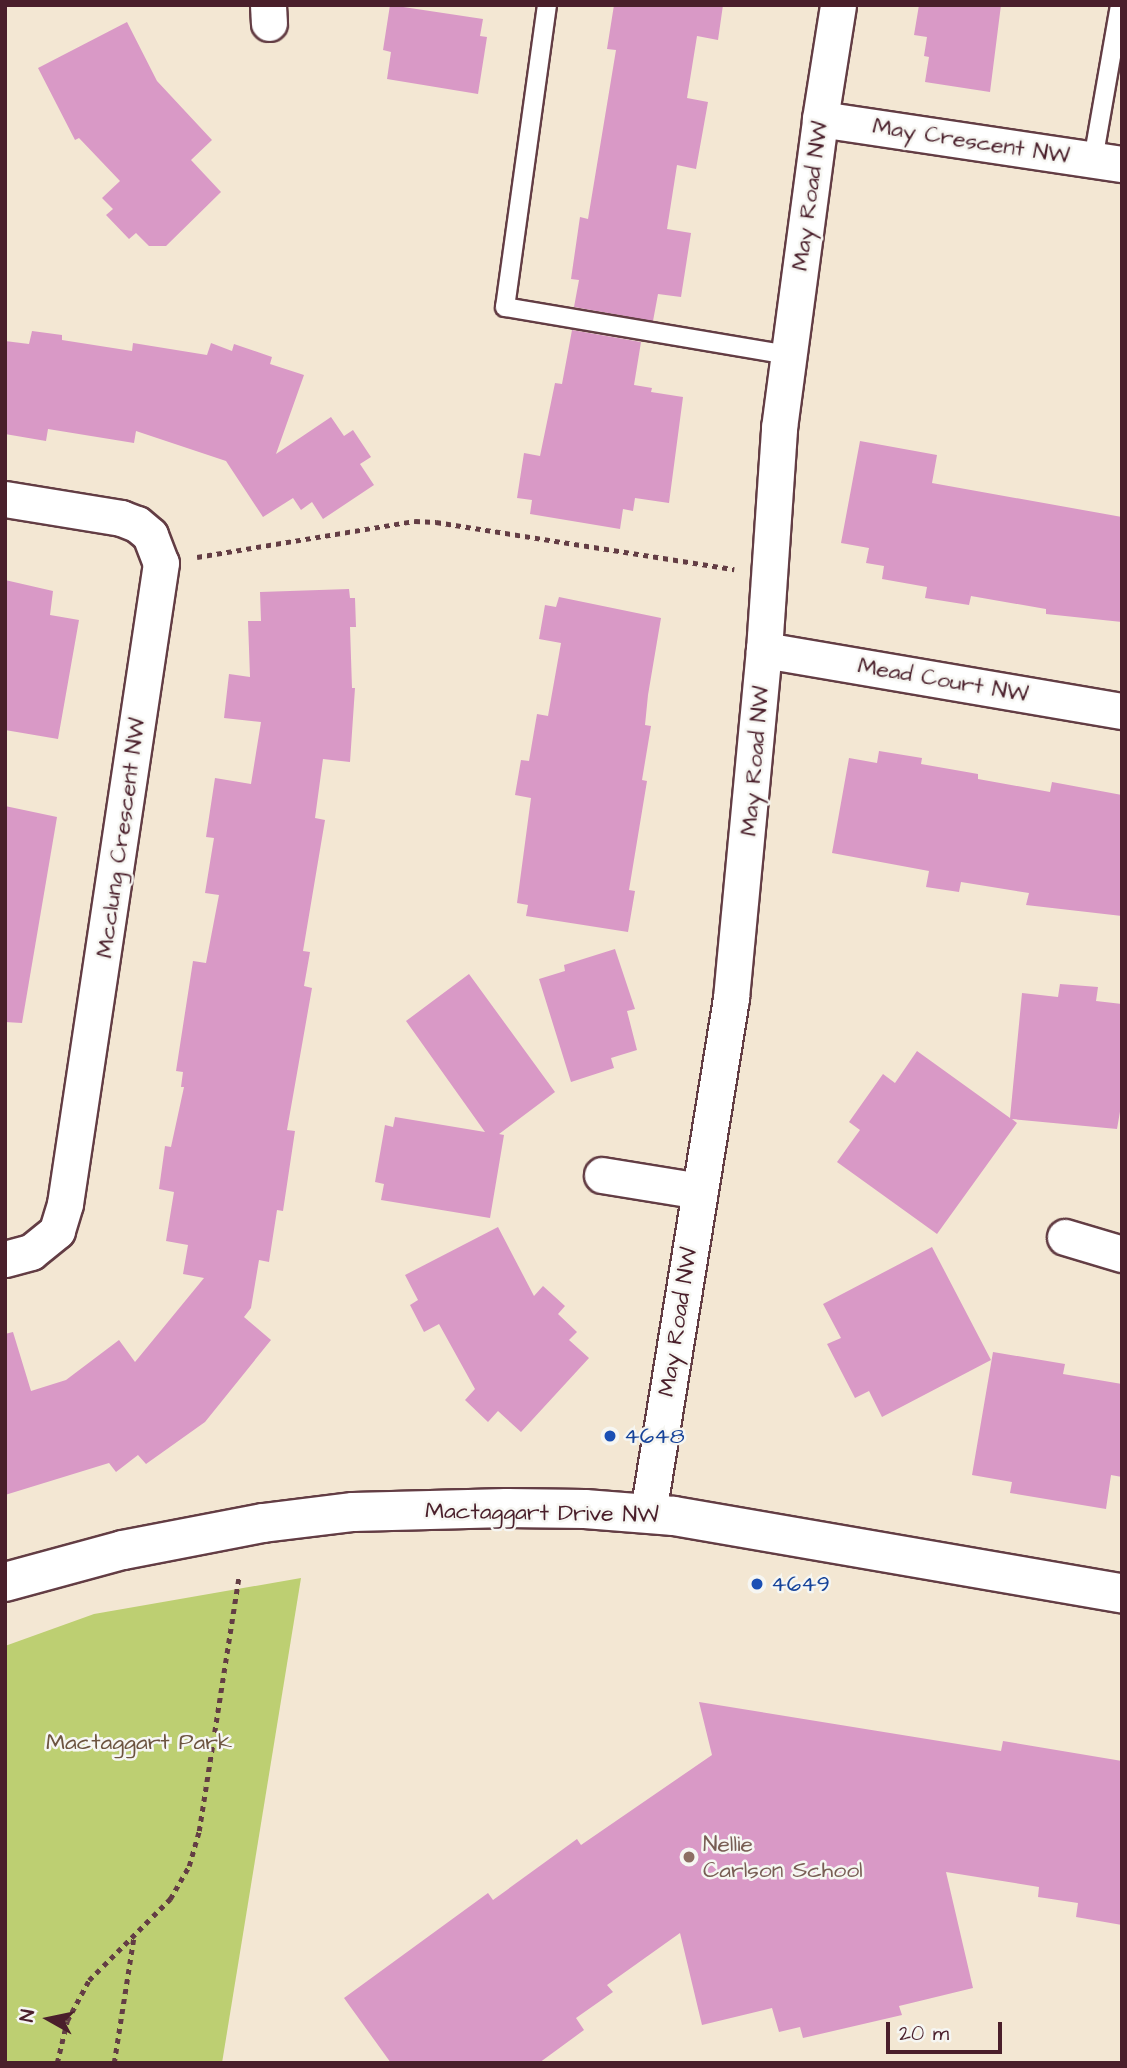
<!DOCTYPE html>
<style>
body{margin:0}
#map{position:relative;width:1127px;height:2068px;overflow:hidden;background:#f3e7d3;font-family:"Architects Daughter",sans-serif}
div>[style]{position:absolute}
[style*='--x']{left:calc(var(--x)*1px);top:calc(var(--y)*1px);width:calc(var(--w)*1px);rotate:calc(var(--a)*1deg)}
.green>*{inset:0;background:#bdcf72}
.building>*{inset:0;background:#d999c6}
.path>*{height:4.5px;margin-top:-2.25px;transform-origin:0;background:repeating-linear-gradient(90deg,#633d44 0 5px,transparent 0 10px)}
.roads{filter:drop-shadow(2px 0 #633d44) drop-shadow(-2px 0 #633d44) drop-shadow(0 2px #633d44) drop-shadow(0 -2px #633d44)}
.lane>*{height:18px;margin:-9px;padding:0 9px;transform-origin:9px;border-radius:9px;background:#fff}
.street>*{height:35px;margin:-17.5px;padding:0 17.5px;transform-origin:17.5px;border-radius:17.5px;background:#fff}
.secondary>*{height:38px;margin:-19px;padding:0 19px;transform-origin:19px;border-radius:19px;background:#fff}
.dots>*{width:19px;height:19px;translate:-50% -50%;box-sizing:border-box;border:4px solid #f6f6f2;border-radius:50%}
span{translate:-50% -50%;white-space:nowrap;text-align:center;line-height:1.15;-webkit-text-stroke:5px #f6f6f2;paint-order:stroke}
.street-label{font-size:23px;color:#4a1f2b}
.transit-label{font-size:23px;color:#164399}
.left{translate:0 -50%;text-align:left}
.park-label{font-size:23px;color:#6c5440}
.education-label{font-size:23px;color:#785e54}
.frame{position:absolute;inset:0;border:7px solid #4a1f2b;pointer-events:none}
.north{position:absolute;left:14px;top:1984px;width:70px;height:70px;-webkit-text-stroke:5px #f6f6f2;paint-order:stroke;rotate:279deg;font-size:19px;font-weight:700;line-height:28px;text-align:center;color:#4a1f2b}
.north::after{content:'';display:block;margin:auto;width:24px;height:32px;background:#4a1f2b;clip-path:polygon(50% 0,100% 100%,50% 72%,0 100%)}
.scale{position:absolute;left:886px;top:2022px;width:116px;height:32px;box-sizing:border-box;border:4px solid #4a1f2b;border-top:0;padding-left:9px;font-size:21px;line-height:24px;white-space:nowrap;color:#4a1f2b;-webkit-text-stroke:5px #f6f6f2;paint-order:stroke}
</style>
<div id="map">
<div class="green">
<div style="clip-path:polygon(301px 1578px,222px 2063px,5px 2063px,5px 1646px,94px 1614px)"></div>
</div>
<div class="building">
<div style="clip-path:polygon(390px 5px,483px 19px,480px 36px,487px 37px,478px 94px,387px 79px,391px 52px,383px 50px)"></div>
<div style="clip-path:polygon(614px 5px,723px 5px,718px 40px,697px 36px,687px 98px,708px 102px,696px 169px,677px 165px,667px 229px,691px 233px,681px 297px,658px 294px,653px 321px,574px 307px,579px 280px,571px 279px,580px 217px,588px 219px,616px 50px,607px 49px)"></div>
<div style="clip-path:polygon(919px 5px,1001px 5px,990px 92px,925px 82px,929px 57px,924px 56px,927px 37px,914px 35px)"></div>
<div style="clip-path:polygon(127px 22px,157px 81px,212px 140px,191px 160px,221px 192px,166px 246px,149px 246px,136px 233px,129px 239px,106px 215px,113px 209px,102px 198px,120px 181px,79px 138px,75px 140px,38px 68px)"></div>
<div style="clip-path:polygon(572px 330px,641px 342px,634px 385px,652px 388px,651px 392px,683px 397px,669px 503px,635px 498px,633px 511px,623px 509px,620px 529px,530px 514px,532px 500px,517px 498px,524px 453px,540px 456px,555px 383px,562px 384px)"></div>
<div style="clip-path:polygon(32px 331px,62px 335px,62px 340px,132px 351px,133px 343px,207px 355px,211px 343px,232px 351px,234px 344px,272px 357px,270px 364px,304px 375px,276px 454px,331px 417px,344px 436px,353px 430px,371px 457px,360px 464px,374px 485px,323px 519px,312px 502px,301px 510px,293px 498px,263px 517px,226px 461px,136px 431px,134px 443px,48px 429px,46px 441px,5px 434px,5px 341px,29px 344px)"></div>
<div style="clip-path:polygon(860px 441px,937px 455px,932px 483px,1122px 517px,1122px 622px,1046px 614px,1046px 609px,971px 596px,969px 605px,925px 598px,927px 587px,882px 579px,884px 566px,866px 563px,869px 548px,841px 543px)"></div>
<div style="clip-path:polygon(5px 580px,53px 591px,50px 615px,79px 620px,58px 739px,5px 730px)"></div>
<div style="clip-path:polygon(349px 589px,350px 598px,355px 598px,356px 627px,350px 627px,352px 688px,355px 688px,350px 762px,323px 759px,315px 818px,325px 820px,303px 951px,310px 952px,304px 986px,312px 988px,287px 1130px,295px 1131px,283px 1211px,277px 1210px,269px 1262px,259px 1260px,251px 1308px,244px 1317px,271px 1340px,205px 1422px,146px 1464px,138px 1455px,116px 1472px,109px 1463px,5px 1495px,5px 1334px,13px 1332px,31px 1391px,66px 1380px,119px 1340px,135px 1362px,204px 1278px,183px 1274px,188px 1245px,166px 1241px,174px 1192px,159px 1189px,165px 1146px,171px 1147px,184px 1087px,181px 1087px,183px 1072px,176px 1071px,193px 961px,206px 963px,219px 895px,205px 893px,214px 838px,206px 837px,215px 778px,251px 784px,261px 722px,224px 718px,229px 674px,250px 677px,248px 621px,261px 621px,260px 592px)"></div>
<div style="clip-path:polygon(559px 597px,661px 618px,648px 695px,645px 725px,651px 726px,642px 780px,647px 781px,629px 890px,635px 891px,628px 932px,526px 916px,528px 905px,517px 903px,531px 798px,515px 795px,521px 760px,529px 761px,537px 714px,548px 716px,561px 643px,539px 639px,545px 605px,556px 607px)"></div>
<div style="clip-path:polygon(879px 751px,922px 758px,921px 764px,978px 774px,978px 779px,1050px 792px,1052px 782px,1122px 795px,1122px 916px,1026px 905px,1029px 893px,961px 882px,959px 892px,926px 887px,929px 871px,832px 853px,849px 758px,877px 763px)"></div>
<div style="clip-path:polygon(5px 806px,57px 817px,22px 1023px,5px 1022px)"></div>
<div style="clip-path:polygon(615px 949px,635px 1009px,627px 1011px,637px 1050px,611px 1058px,614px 1068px,571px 1082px,539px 979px,565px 971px,564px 965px)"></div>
<div style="clip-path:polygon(469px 974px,555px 1092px,499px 1134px,504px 1135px,490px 1218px,381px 1200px,384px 1184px,375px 1182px,385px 1125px,393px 1127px,395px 1117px,485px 1132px,406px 1021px)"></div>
<div style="clip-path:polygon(1060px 984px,1098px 987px,1096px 1001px,1122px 1004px,1122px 1100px,1117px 1129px,1012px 1119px,1017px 1123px,937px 1234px,837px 1162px,860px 1130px,849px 1122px,883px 1074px,895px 1083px,917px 1051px,1010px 1118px,1022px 993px,1058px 997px)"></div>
<div style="clip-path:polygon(498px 1227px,534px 1296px,543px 1286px,565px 1306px,558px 1314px,577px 1332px,569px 1340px,589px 1358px,521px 1432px,498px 1411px,488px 1422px,465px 1400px,475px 1389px,439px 1324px,424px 1332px,410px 1305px,418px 1300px,405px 1275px)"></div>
<div style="clip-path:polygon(932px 1247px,991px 1360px,882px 1417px,869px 1391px,855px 1398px,827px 1344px,841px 1338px,823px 1304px)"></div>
<div style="clip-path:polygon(993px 1352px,1065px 1364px,1063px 1374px,1122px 1384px,1122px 1477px,1111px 1475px,1106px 1509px,1010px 1493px,1012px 1482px,972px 1475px)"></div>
<div style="clip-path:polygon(699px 1702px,1001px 1751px,1003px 1741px,1122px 1761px,1122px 1925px,1076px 1917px,1078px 1903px,1038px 1897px,1039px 1887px,946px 1872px,973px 1988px,899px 2006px,902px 2015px,803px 2038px,800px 2027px,779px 2032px,772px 2008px,702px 2025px,680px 1933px,607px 1985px,613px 1992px,576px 2018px,584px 2030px,539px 2063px,391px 2063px,344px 1998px,488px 1893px,493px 1900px,577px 1839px,581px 1845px,712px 1755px)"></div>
</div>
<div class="path">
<div style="--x:197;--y:557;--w:221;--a:-9.4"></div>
<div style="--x:415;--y:521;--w:21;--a:3"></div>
<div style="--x:436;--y:522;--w:302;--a:9"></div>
<div style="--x:57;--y:2063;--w:43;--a:-76.6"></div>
<div style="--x:67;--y:2021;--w:47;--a:-61.8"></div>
<div style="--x:89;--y:1980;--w:115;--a:-45"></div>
<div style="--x:170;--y:1899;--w:38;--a:-60"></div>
<div style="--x:189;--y:1866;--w:36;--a:-74"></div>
<div style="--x:199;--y:1831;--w:258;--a:-81.1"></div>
<div style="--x:114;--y:2063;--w:129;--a:-81.1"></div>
</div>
<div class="roads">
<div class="lane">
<div style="--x:547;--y:5;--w:305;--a:97.9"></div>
<div style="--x:505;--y:307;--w:288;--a:9.6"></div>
<div style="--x:1093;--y:160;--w:157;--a:-80.1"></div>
</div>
<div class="street">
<div style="--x:268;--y:5;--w:18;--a:87"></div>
<div style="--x:820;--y:119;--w:305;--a:8.5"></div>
<div style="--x:5;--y:499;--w:118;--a:9.3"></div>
<div style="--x:121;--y:518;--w:17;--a:21"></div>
<div style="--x:137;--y:524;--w:17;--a:40"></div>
<div style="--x:150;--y:535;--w:30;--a:69"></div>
<div style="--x:161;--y:563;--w:648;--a:98.52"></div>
<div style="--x:65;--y:1204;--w:28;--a:107"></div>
<div style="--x:57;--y:1231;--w:33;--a:141"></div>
<div style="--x:31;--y:1252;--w:27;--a:165"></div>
<div style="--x:764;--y:650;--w:363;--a:9.7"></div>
<div style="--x:602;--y:1175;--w:99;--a:9.3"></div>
<div style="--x:1065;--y:1237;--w:59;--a:16.6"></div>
<div style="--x:648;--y:1513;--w:522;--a:-80.84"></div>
<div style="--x:731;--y:998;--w:350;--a:-84.6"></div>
<div style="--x:764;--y:650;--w:223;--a:-86.1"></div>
<div style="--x:779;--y:428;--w:312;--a:-82.4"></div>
<div style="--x:820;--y:119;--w:115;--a:-81"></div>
</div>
<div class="secondary">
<div style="--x:5;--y:1582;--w:122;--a:-15.2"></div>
<div style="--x:123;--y:1550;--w:143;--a:-10.9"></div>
<div style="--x:263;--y:1523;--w:91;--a:-7"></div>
<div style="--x:353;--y:1512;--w:154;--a:-1.5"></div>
<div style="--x:507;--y:1508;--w:78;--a:0.7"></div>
<div style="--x:585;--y:1509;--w:89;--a:4.5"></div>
<div style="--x:674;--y:1516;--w:455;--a:9.8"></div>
</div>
</div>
<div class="dots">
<div style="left:610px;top:1436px;background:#1a4fb4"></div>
<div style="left:757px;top:1584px;background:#1a4fb4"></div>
<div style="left:689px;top:1857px;background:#8d6e63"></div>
</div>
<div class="street-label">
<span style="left:971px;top:141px;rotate:9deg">May Crescent NW</span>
<span style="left:810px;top:196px;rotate:-82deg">May Road NW</span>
<span style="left:943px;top:680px;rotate:10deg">Mead Court NW</span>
<span style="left:755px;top:761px;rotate:-85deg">May Road NW</span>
<span style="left:121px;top:838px;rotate:-82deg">Mcclung Crescent NW</span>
<span style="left:678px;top:1322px;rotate:-81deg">May Road NW</span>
<span style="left:542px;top:1513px;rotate:1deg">Mactaggart Drive NW</span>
</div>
<div class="transit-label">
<span class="left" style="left:624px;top:1436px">4648</span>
<span class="left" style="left:771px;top:1584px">4649</span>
</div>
<div class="park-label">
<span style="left:139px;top:1742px">Mactaggart Park</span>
</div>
<div class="education-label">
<span class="left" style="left:703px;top:1857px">Nellie<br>Carlson School</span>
</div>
<div class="frame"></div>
<div class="north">N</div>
<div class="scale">20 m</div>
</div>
